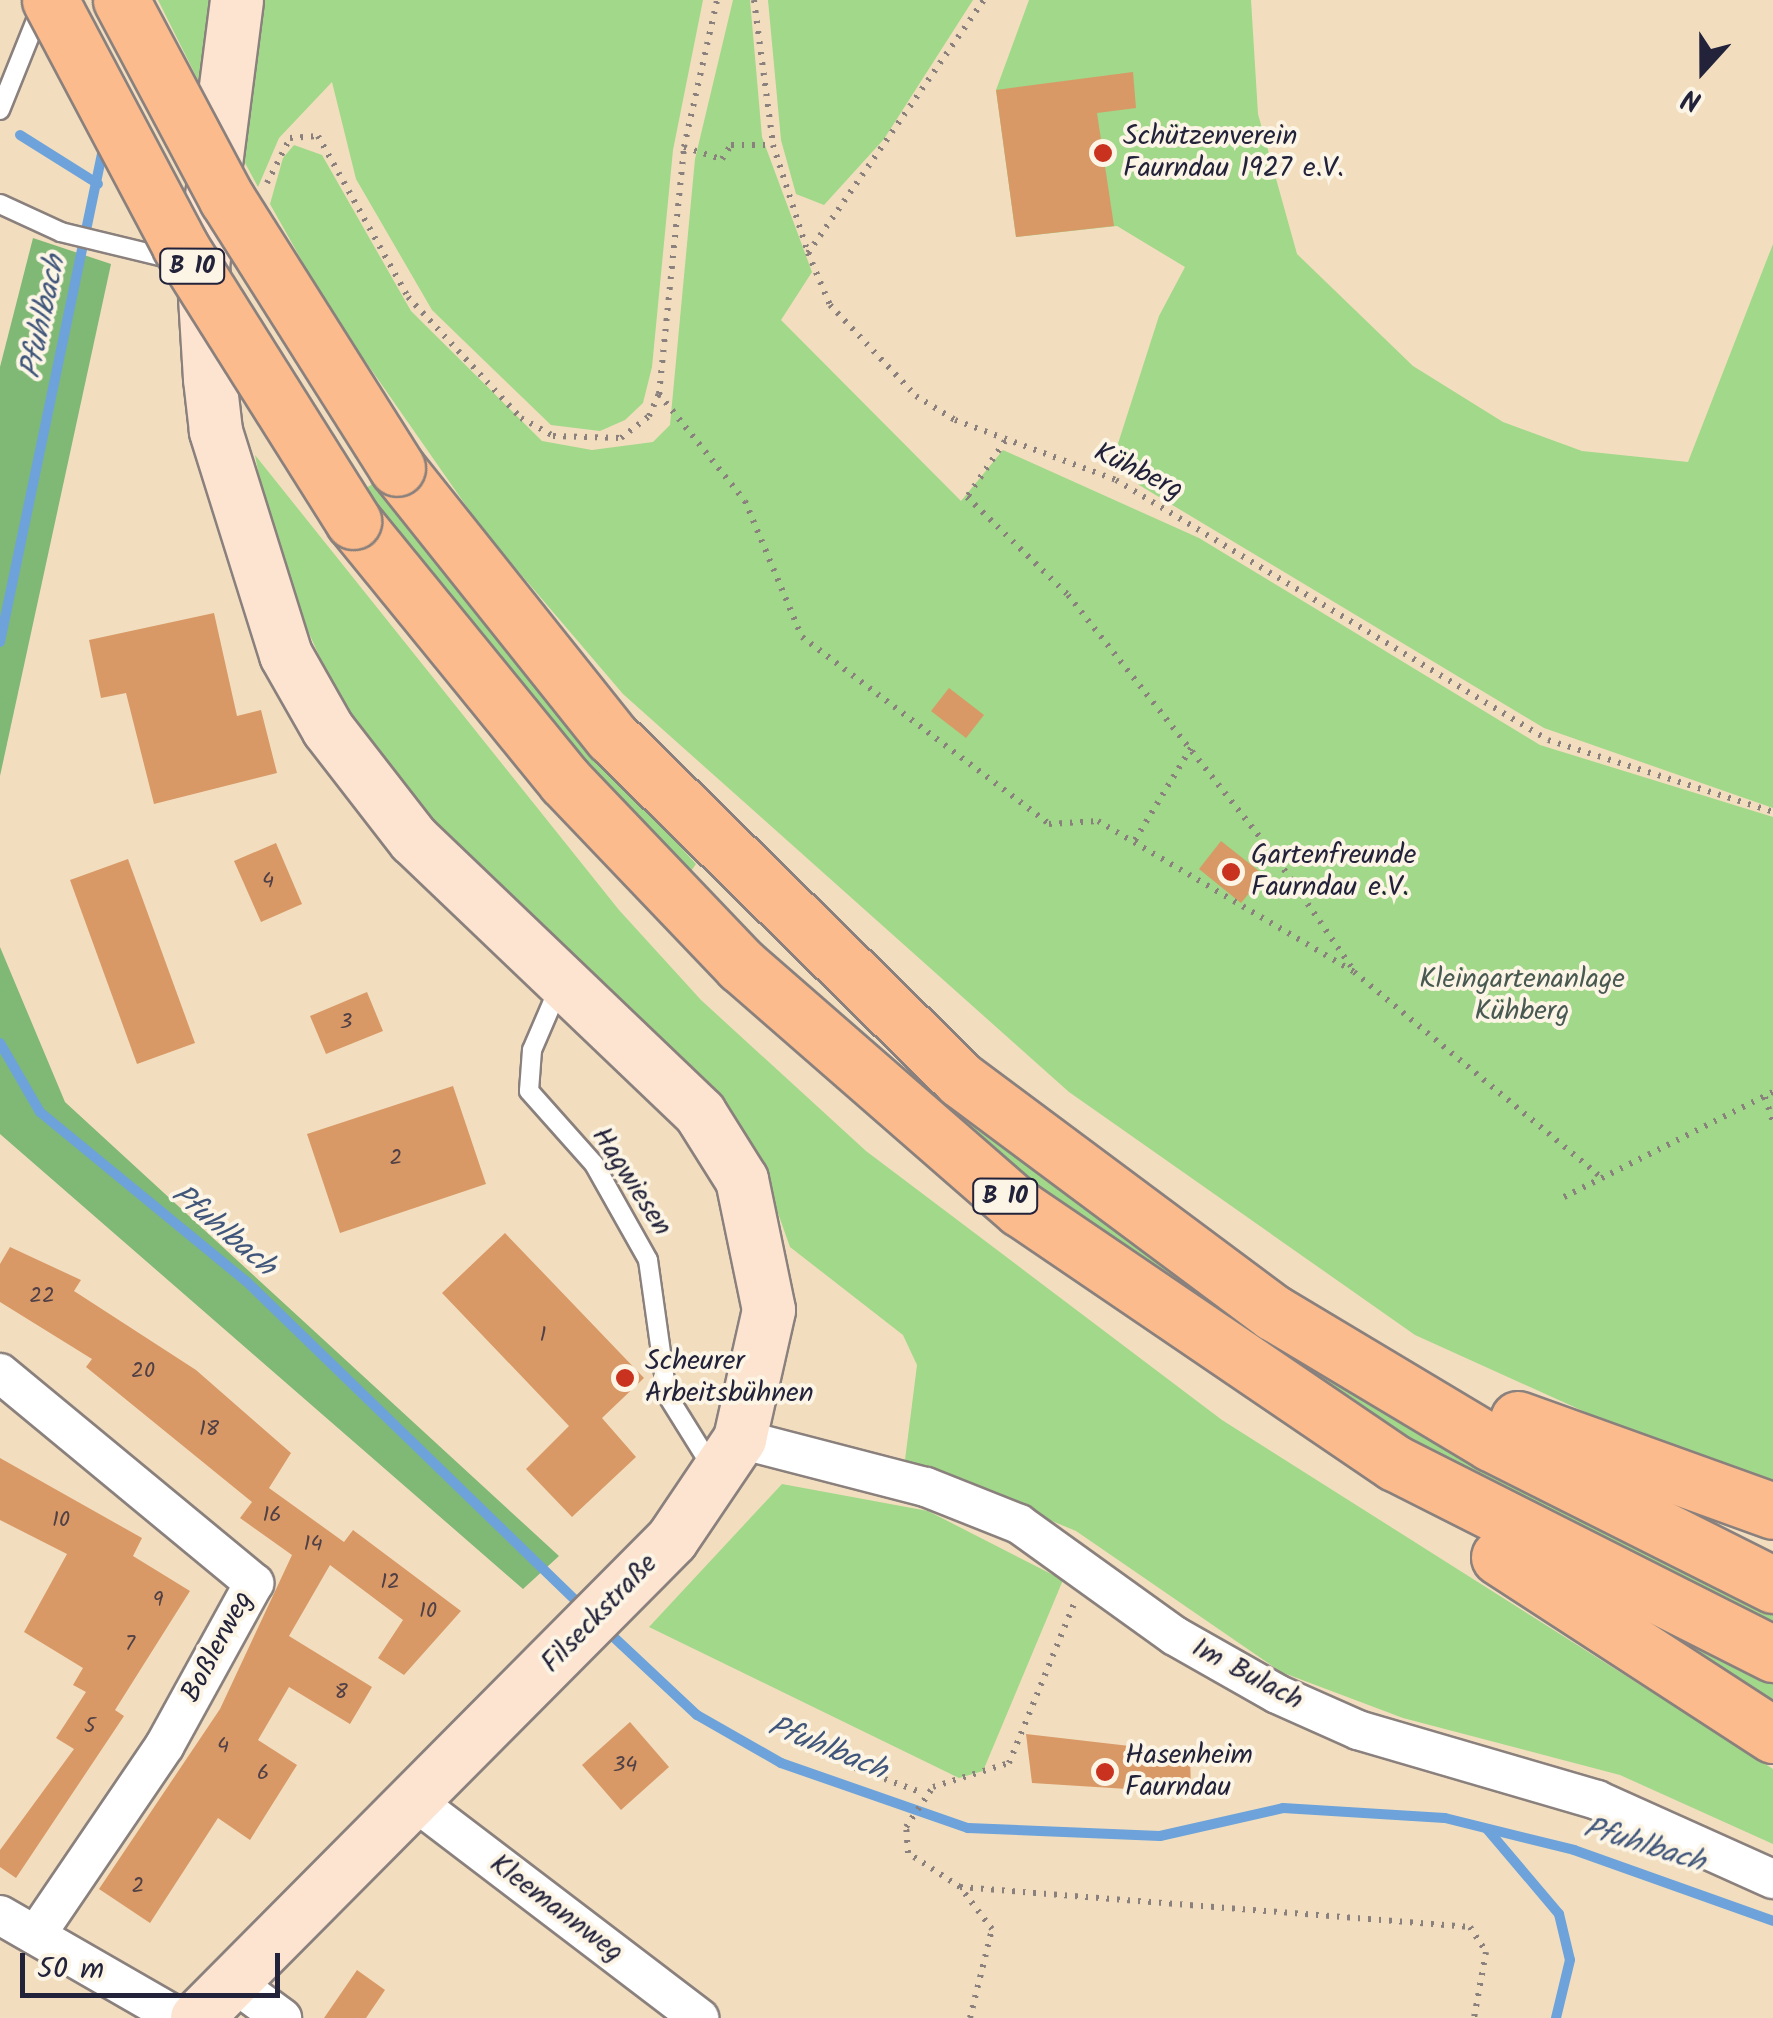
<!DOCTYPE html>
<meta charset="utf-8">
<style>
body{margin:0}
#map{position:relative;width:1773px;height:2018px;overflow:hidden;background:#f2debf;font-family:Kalam,sans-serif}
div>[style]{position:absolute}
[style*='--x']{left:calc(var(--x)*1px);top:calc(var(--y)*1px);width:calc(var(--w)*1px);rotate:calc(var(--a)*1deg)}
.green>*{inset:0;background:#a1d889}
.forest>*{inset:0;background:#80b875}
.stream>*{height:10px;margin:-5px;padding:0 5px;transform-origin:5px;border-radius:5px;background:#6da3da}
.building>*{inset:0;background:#d89966}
.path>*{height:6px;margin-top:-3px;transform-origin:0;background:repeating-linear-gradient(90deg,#8a807d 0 2.5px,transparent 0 10.5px)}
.roads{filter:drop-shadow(2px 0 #8a807d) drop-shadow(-2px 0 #8a807d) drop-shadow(0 2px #8a807d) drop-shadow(0 -2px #8a807d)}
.lane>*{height:18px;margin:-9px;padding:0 9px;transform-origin:9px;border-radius:9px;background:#fff}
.street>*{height:38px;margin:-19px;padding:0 19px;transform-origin:19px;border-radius:19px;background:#fff}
.secondary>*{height:52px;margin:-26px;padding:0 26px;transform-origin:26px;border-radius:26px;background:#fde4d1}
.highway>*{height:55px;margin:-27.5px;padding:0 27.5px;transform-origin:27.5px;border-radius:27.5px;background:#fbbb8c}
.bridges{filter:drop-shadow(2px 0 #8a807d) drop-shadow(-2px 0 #8a807d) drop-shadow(0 2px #8a807d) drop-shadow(0 -2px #8a807d)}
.highway-bridge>*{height:55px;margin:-27.5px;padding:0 27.5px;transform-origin:27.5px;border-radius:27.5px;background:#fbbb8c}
.dots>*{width:28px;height:28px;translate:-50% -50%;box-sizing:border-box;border:5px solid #fcf5e5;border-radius:50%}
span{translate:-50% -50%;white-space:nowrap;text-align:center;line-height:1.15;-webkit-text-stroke:8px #fcf5e5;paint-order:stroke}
.number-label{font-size:22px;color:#504046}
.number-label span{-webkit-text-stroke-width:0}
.shield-label span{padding:2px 8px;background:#fcf5e5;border:2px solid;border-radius:8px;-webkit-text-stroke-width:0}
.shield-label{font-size:25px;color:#22223b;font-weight:700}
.poi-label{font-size:28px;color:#22223b}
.left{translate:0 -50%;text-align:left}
.street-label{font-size:28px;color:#22223b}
.park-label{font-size:28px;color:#485952}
.water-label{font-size:30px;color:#40567b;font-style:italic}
.north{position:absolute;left:1653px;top:20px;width:100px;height:100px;-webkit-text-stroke:8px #fcf5e5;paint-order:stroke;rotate:201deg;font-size:28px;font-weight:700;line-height:40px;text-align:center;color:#22223b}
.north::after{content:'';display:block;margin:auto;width:35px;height:45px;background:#22223b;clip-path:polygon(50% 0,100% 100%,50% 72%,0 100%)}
.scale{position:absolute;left:20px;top:1953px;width:260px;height:45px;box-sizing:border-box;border:5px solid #22223b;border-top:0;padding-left:12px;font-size:30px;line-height:35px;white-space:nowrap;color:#22223b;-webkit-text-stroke:8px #fcf5e5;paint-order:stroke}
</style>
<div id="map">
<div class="green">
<div style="clip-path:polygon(158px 0,222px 0,204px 92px)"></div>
<div style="clip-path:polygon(258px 0,703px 0,673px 150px,652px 367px,643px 403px,625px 420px,600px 431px,551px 425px,432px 310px,356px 179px,332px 82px,279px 138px,258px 187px,232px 139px)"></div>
<div style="clip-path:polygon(733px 0,750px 0,762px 137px,812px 272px,781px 320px,961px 501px,1003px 450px,1199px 538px,1540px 745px,1773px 817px,1773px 1482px,1700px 1464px,1415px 1335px,1069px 1092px,623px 694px,483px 530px,329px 309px,270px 204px,283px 158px,294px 145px,322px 155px,411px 311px,542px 441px,592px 450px,653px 442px,670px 425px,695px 159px)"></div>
<div style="clip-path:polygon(768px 0,973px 0,884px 139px,824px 205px,796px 194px,781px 140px)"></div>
<div style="clip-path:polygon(1029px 0,1251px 0,1258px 114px,1297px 254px,1413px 366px,1503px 422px,1582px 451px,1688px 462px,1773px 244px,1773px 808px,1544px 728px,1139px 485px,1114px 456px,1159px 316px,1185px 267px,1117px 226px,1016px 237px,996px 90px)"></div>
<div style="clip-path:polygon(255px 455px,619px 910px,701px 1000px,866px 1151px,1222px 1420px,1773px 1769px,1773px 1844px,1620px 1775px,1403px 1718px,1281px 1672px,1076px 1531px,905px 1460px,917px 1365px,903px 1335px,790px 1247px,762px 1168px,433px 833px,355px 735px,275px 558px)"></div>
<div style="clip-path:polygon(376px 482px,544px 697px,696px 864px,684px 881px,528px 708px,361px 491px)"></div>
<div style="clip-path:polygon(926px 1079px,1133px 1245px,1318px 1370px,1773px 1609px,1773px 1633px,1307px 1387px,910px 1096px)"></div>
<div style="clip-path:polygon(782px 1484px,928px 1511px,1063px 1580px,983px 1771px,959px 1778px,649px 1627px)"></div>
<div style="clip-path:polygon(1651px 1625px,1773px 1681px,1773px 1707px)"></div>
</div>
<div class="forest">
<div style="clip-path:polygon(33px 238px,111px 264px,0 776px,0 367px)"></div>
<div style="clip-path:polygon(0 947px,65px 1102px,559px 1556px,523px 1589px,0 1134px)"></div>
</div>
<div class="stream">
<div style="--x:20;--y:135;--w:92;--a:32.1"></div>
<div style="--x:0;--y:642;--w:509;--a:-78.2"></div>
<div style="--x:0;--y:1043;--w:80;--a:59.9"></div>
<div style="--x:40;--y:1112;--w:268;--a:39.4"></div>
<div style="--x:247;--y:1282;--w:467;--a:44.1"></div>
<div style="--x:605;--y:1629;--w:126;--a:43.1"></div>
<div style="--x:697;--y:1715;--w:97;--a:29.7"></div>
<div style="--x:781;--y:1763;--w:198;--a:19.2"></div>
<div style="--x:968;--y:1828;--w:192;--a:2.4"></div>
<div style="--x:1160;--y:1836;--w:126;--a:-12.8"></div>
<div style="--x:1283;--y:1808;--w:162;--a:3.5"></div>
<div style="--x:1445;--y:1818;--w:133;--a:13.9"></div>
<div style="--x:1574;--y:1850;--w:211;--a:19.6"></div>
<div style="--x:1487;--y:1829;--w:111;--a:49.7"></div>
<div style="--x:1559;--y:1914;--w:47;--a:76.6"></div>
<div style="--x:1570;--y:1960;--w:60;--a:103.6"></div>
</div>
<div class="building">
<div style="clip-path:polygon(1133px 72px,1136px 108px,1097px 113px,1114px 226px,1016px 237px,996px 90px)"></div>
<div style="clip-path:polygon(214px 613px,237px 716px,261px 710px,277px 773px,154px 804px,126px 693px,101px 698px,89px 640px)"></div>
<div style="clip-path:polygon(949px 688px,984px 715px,966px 738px,931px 711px)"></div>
<div style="clip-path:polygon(1221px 841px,1264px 875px,1241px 903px,1199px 869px)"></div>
<div style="clip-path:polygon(276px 843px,302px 904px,261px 922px,234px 861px)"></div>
<div style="clip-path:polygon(128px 859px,195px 1043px,137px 1064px,70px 880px)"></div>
<div style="clip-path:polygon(367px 992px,383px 1031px,326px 1054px,310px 1016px)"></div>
<div style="clip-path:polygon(453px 1086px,486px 1184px,340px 1233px,307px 1134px)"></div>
<div style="clip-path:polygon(505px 1233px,644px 1378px,602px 1418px,636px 1457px,572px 1517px,526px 1469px,569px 1426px,442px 1293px)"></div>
<div style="clip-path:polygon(10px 1247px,81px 1280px,74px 1291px,196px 1370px,291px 1453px,269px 1488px,344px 1542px,353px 1530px,461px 1611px,404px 1675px,378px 1658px,403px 1620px,330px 1565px,289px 1636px,372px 1687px,350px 1724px,289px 1687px,258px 1740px,297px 1765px,250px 1840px,218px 1818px,150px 1923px,99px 1889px,220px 1709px,292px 1555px,240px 1518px,252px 1502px,86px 1367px,92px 1359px,0 1302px,0 1264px)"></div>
<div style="clip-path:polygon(0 1458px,142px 1538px,133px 1556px,190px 1591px,115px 1710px,124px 1716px,16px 1878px,0 1867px,0 1850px,74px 1749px,56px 1738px,86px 1692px,73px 1685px,83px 1668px,24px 1632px,67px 1554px,0 1520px)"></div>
<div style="clip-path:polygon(630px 1722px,669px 1767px,621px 1810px,582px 1765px)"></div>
<div style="clip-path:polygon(1026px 1734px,1190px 1753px,1191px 1793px,1032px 1783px)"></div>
<div style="clip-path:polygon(357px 1970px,385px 1990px,366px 2018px,324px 2018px)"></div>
</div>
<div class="path">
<div style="--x:754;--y:0;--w:146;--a:82.5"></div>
<div style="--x:773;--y:145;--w:114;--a:72"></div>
<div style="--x:808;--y:253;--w:56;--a:67.1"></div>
<div style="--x:830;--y:305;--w:125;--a:46.6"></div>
<div style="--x:916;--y:396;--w:46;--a:31.6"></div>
<div style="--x:955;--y:420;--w:172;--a:20.4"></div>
<div style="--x:1116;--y:480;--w:504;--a:31.04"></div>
<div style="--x:1548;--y:740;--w:236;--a:17.7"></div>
<div style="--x:684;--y:147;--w:40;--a:18"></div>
<div style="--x:722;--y:159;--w:17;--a:-57"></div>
<div style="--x:731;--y:145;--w:42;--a:0"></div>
<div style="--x:267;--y:183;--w:51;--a:-62.9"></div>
<div style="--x:290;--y:138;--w:28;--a:-4"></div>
<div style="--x:318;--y:136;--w:184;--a:60.8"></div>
<div style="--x:408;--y:297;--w:166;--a:47"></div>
<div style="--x:521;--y:418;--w:37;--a:29"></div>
<div style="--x:553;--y:436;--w:68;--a:1.7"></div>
<div style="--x:621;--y:438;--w:36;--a:-38"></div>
<div style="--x:649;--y:416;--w:24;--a:-66"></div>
<div style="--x:659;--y:394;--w:248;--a:-84.2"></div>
<div style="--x:684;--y:147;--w:151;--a:-77.3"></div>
<div style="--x:808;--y:253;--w:308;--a:-55.2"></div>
<div style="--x:659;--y:394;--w:137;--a:51.2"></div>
<div style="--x:745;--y:501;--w:147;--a:67.3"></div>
<div style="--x:802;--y:637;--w:310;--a:37.1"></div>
<div style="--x:1049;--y:824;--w:49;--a:-3.5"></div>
<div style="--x:1098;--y:821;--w:297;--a:30.5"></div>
<div style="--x:1354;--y:972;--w:322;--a:39.7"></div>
<div style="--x:1005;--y:441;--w:68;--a:124.2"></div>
<div style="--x:967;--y:497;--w:141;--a:44.1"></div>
<div style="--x:1068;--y:595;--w:328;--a:51.6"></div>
<div style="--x:1272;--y:852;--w:145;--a:55.4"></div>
<div style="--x:1135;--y:840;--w:108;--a:-58.7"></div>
<div style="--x:1765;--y:1097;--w:25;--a:72"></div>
<div style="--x:1564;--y:1197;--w:234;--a:-26.7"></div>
<div style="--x:855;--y:1768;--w:72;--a:20.2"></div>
<div style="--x:960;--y:1887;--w:512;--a:4.48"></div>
<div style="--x:1470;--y:1927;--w:30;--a:57"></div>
<div style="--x:1486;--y:1952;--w:67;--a:100.3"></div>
<div style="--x:970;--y:2018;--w:92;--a:-76.1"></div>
<div style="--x:992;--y:1929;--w:53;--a:-127.3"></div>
<div style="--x:960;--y:1887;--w:62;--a:-146.8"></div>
<div style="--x:908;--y:1853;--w:26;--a:-94"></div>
<div style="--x:906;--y:1827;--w:48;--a:-56"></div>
<div style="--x:933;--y:1787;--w:80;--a:-17.5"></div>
<div style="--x:1009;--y:1763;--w:172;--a:-67.8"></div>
</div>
<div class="roads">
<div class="lane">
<div style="--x:0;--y:110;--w:110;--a:-68.1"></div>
<div style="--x:0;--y:204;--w:67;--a:24.7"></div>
<div style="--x:61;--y:232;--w:115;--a:13.6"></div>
<div style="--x:560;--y:985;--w:71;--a:113.3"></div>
<div style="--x:532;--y:1050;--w:41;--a:94.2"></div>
<div style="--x:529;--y:1091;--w:98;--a:48.3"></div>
<div style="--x:594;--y:1164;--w:110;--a:60.6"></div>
<div style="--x:648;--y:1260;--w:136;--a:82"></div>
<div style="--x:667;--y:1395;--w:87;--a:58.1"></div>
</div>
<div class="street">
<div style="--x:0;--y:1373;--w:330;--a:39.6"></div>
<div style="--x:254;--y:1583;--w:185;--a:118.8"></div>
<div style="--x:165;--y:1745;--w:230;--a:124.2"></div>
<div style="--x:740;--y:1439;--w:192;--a:14.5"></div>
<div style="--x:926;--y:1487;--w:100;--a:21.7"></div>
<div style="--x:1019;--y:1524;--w:192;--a:35.7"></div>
<div style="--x:1175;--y:1636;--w:117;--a:29.6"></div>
<div style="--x:1277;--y:1694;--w:89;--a:24"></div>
<div style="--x:1358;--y:1730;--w:249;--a:16.3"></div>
<div style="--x:1597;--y:1800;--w:193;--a:24.2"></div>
<div style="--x:413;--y:1800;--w:360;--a:37.3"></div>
<div style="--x:0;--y:1915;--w:207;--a:29.9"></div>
<div style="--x:229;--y:1979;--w:66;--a:36.3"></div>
</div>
<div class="secondary">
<div style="--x:197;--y:2018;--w:674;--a:-45.18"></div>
<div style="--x:672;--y:1540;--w:122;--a:-56"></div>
<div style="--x:740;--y:1439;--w:132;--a:-77.3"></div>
<div style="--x:769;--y:1310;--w:133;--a:-101.7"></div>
<div style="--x:742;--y:1180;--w:79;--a:-122.1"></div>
<div style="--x:700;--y:1113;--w:395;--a:-136.3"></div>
<div style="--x:414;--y:840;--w:140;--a:-127.8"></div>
<div style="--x:328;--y:729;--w:85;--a:-119.6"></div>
<div style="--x:286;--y:655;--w:235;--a:-107.4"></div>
<div style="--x:216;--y:431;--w:52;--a:-96.6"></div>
<div style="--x:210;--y:379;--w:113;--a:-93.5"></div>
<div style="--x:203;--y:266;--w:268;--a:-82.7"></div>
</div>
<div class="highway">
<div style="--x:397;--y:468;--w:344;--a:51.4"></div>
<div style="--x:612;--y:737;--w:489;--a:44.5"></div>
<div style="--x:961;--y:1080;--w:390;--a:36.7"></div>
<div style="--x:1274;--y:1313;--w:253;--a:30.9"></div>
<div style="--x:1491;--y:1443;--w:316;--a:26.7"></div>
<div style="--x:353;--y:521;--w:335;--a:50.8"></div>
<div style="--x:565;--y:781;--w:255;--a:46.3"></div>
<div style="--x:741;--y:965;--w:371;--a:41.1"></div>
<div style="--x:1021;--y:1209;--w:452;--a:34.2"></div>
<div style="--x:1395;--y:1463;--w:424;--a:26.8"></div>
<div style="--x:1518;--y:1419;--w:271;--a:19.8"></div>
<div style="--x:1499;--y:1557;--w:327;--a:33"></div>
</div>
</div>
<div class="bridges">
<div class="highway-bridge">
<div style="--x:50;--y:0;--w:278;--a:62.1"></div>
<div style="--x:180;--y:246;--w:325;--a:57.8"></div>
<div style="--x:121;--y:0;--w:225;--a:62"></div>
<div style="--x:227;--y:199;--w:318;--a:57.7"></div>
</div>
</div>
<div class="dots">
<div style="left:1103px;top:153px;background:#c8321e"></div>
<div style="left:1231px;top:872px;background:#c8321e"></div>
<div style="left:625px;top:1378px;background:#c8321e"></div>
<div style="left:1105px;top:1772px;background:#c8321e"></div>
</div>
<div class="number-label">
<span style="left:268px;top:882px">4</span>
<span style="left:346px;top:1023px">3</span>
<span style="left:396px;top:1159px">2</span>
<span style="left:42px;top:1297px">22</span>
<span style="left:543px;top:1336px">1</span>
<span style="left:143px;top:1372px">20</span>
<span style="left:209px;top:1430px">18</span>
<span style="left:272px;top:1516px">16</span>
<span style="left:61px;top:1521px">10</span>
<span style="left:313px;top:1545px">14</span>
<span style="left:390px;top:1583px">12</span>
<span style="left:158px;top:1601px">9</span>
<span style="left:428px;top:1612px">10</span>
<span style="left:130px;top:1645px">7</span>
<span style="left:341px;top:1693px">8</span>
<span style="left:90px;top:1727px">5</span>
<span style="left:223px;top:1747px">4</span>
<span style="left:625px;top:1766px">34</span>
<span style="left:263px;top:1774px">6</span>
<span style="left:138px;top:1887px">2</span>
</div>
<div class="shield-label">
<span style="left:192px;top:266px">B 10</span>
<span style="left:1005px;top:1196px">B 10</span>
</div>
<div class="poi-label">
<span class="left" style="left:1123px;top:153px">Schützenverein<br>Faurndau 1927 e.V.</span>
<span class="left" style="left:1251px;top:872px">Gartenfreunde<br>Faurndau e.V.</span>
<span class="left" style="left:645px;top:1378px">Scheurer<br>Arbeitsbühnen</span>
<span class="left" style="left:1125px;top:1772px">Hasenheim<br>Faurndau</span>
</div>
<div class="street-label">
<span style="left:1138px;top:472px;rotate:26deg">Kühberg</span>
<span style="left:631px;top:1182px;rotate:57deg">Hagwiesen</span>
<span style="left:600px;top:1614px;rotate:-46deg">Filseckstraße</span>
<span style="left:218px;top:1647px;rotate:-62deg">Boßlerweg</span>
<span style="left:1247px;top:1675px;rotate:28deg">Im Bulach</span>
<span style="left:556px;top:1909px;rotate:37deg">Kleemannweg</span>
</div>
<div class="park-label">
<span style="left:1522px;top:996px">Kleingartenanlage<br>Kühberg</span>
</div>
<div class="water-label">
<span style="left:44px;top:317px;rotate:-78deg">Pfuhlbach</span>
<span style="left:223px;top:1231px;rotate:40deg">Pfuhlbach</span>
<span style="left:827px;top:1749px;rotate:22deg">Pfuhlbach</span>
<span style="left:1644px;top:1846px;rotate:17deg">Pfuhlbach</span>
</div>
<div class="north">N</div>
<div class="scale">50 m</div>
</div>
